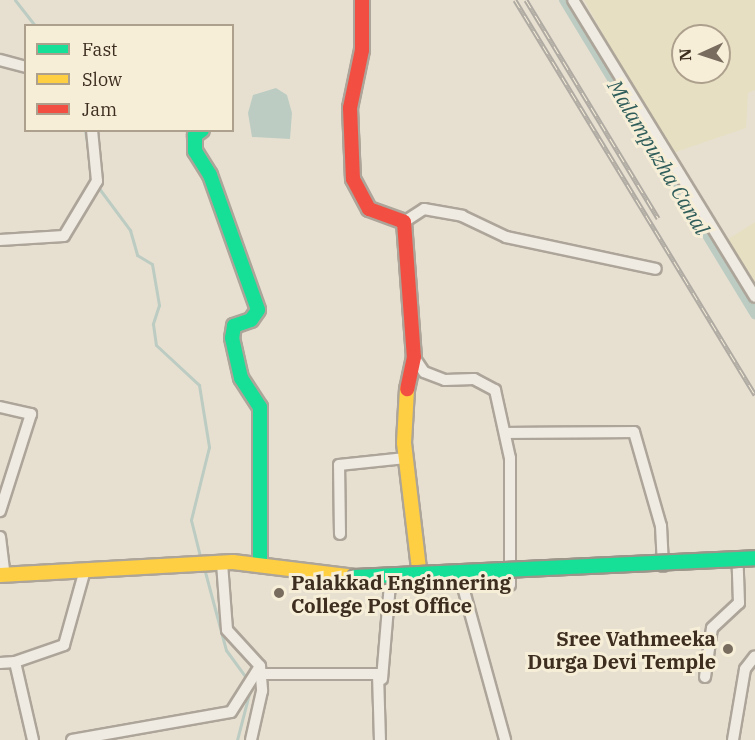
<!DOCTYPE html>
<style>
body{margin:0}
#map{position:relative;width:755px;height:740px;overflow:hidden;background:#e7e0d1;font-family:"IBM Plex Serif",serif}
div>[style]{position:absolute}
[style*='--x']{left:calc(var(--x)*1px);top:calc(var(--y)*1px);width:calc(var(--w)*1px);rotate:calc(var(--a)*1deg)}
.farmland>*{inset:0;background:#e6dfc2}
.water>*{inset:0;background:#bcccc2}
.stream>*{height:3px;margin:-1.5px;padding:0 1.5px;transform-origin:1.5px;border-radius:1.5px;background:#bcccc2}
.canal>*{height:10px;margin:-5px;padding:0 5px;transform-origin:5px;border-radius:5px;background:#bcccc2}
.roads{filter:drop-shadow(2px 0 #ada599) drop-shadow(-2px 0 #ada599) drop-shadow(0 2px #ada599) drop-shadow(0 -2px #ada599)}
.street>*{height:10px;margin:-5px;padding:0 5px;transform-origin:5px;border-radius:5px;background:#efebe3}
.fast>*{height:14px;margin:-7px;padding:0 7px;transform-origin:7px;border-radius:7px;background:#16e098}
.slow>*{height:14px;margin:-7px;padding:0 7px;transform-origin:7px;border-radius:7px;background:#ffcf43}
.jam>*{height:14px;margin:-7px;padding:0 7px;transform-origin:7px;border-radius:7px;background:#f24e42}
.rail>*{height:5px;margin-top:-2.5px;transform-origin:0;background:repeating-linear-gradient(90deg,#f7eed8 0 9px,#afaaa2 0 18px);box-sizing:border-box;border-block:2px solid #afaaa2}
.bridges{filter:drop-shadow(2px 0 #9c958a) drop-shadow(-2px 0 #9c958a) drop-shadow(0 2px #9c958a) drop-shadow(0 -2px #9c958a)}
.fast-bridge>*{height:14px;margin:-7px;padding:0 7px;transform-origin:7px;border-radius:7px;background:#16e098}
.dots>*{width:16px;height:16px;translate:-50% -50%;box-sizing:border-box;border:3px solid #f7eed8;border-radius:50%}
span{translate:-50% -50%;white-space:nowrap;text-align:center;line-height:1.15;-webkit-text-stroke:6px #f7eed8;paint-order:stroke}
.poi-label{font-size:20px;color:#3d2e20;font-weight:700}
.left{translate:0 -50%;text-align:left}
.right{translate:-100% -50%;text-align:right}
.water-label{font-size:21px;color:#2f5d5a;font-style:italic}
.legend{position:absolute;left:24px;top:24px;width:210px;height:108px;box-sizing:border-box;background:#f7eed8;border:2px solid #ada18e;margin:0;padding:8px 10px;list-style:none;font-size:18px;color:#3d2e20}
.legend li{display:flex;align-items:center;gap:12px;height:30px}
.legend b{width:30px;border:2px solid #ada18e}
.north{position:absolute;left:671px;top:24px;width:60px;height:60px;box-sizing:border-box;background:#f7eed8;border:2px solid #ada18e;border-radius:50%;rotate:267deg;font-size:16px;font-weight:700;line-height:24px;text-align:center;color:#3d2e20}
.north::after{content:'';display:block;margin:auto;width:21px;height:27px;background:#786c5e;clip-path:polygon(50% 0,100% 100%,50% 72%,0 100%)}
</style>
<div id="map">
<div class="farmland">
<div style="clip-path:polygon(evenodd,584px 0,755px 0,755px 90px,748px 93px,746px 128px,670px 154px,584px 0,683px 36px,719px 36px,719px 72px,683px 72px,683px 36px)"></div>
<div style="clip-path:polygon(755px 222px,755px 290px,725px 241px)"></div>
</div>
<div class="water">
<div style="clip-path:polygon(276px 88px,287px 95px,292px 113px,290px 139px,252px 137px,248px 113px,253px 95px)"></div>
</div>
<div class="stream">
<div style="--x:15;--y:0;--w:33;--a:52"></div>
<div style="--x:85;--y:130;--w:46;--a:81.2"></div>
<div style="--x:98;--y:187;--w:54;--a:53.3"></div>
<div style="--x:130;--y:230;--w:26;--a:74"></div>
<div style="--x:137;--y:255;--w:17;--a:31"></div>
<div style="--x:152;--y:264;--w:42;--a:80.3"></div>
<div style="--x:159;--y:305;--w:20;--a:108"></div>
<div style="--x:153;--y:324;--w:21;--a:82"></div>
<div style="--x:156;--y:345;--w:59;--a:42.9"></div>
<div style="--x:199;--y:385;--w:63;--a:80.8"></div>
<div style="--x:209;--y:447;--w:75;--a:103.9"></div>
<div style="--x:191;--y:520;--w:41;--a:76"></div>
<div style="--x:204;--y:568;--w:85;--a:75"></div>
<div style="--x:226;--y:650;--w:37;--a:54"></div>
<div style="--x:237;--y:740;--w:56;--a:-75.5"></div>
</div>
<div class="canal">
<div style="--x:564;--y:0;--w:368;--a:58.7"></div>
</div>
<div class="roads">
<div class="street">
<div style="--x:573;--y:0;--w:348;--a:58.5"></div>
<div style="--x:0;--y:60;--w:27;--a:15"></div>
<div style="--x:404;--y:222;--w:24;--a:-33"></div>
<div style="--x:424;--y:209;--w:39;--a:10"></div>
<div style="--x:462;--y:216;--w:49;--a:25.5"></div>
<div style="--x:506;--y:237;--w:153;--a:12"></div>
<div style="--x:0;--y:240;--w:64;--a:-3.6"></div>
<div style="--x:64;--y:236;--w:64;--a:-59"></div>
<div style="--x:97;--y:181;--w:51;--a:-95.6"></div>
<div style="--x:414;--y:357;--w:18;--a:56"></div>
<div style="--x:424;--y:372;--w:22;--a:21"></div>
<div style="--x:445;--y:380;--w:29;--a:-2"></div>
<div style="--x:474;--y:379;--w:24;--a:28"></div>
<div style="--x:495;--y:390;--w:70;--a:77.6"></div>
<div style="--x:510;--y:458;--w:127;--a:90"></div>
<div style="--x:0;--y:407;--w:32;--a:13"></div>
<div style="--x:31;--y:414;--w:102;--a:107.7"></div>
<div style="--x:506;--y:433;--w:128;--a:-0.4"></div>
<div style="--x:634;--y:432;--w:98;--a:74"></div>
<div style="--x:661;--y:526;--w:40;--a:87.1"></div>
<div style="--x:340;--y:534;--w:69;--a:-90.8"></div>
<div style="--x:339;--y:465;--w:67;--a:-6"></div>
<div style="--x:0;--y:537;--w:38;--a:83"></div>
<div style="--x:222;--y:563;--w:67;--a:85.7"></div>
<div style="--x:227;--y:630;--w:49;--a:47.5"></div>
<div style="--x:260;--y:666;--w:25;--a:85"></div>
<div style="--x:262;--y:691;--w:50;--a:102.7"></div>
<div style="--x:463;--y:587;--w:159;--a:74.6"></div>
<div style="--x:0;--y:663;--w:15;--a:-4"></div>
<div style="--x:261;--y:674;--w:117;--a:0"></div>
<div style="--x:378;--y:674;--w:66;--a:88.3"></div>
<div style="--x:705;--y:677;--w:49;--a:-81.9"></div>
<div style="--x:712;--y:628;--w:37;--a:-43"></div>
<div style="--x:739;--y:603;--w:37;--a:-92"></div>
<div style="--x:382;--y:679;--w:96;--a:-85.2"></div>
<div style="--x:33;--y:740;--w:80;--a:-103"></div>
<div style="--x:15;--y:662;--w:52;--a:-19.1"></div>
<div style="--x:64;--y:645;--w:78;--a:-74.4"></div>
<div style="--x:72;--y:740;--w:161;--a:-10"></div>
<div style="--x:231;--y:712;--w:54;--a:-57.8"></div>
<div style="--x:733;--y:740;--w:72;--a:-80.4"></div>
<div style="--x:745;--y:669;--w:16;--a:-52"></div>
</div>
<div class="fast">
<div style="--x:202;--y:130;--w:9;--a:144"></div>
<div style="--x:195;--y:135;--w:16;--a:90"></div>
<div style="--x:195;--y:151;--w:28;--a:58"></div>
<div style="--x:210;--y:175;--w:143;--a:70.4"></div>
<div style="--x:258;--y:310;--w:12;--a:125"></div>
<div style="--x:251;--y:320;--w:18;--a:161"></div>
<div style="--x:234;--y:326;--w:12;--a:99"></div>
<div style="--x:232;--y:338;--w:41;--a:77.3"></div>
<div style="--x:241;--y:378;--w:35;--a:57"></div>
<div style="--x:260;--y:407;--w:157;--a:90"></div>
</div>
<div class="slow">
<div style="--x:407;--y:389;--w:54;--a:93.2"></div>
<div style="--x:404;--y:443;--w:144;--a:83.2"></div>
<div style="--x:0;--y:575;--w:233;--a:-3.2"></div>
<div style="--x:233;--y:562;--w:123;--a:7"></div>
</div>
<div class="jam">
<div style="--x:362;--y:0;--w:50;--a:90"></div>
<div style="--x:362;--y:50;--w:59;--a:101.7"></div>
<div style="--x:350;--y:108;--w:71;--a:87.6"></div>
<div style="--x:353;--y:179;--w:34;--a:62"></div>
<div style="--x:369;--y:209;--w:37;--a:20"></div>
<div style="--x:404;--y:222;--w:135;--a:85.8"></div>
<div style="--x:414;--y:357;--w:33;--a:102"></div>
</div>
</div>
<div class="rail">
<div style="--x:515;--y:0;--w:462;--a:58.7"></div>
<div style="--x:526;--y:0;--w:255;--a:58.8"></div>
</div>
<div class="bridges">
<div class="fast-bridge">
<div style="--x:355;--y:577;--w:400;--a:-2.7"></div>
</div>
</div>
<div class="dots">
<div style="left:279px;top:593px;background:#786c5e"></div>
<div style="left:728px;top:649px;background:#786c5e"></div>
</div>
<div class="poi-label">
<span class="left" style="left:291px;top:594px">Palakkad Enginnering<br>College Post Office</span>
<span class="right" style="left:716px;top:650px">Sree Vathmeeka<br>Durga Devi Temple</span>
</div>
<div class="water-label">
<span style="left:659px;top:157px;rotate:59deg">Malampuzha Canal</span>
</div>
<ul class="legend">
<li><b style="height:8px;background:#16e098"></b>Fast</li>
<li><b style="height:8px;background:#ffcf43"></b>Slow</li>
<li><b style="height:8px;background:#f24e42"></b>Jam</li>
</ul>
<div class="north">N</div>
</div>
